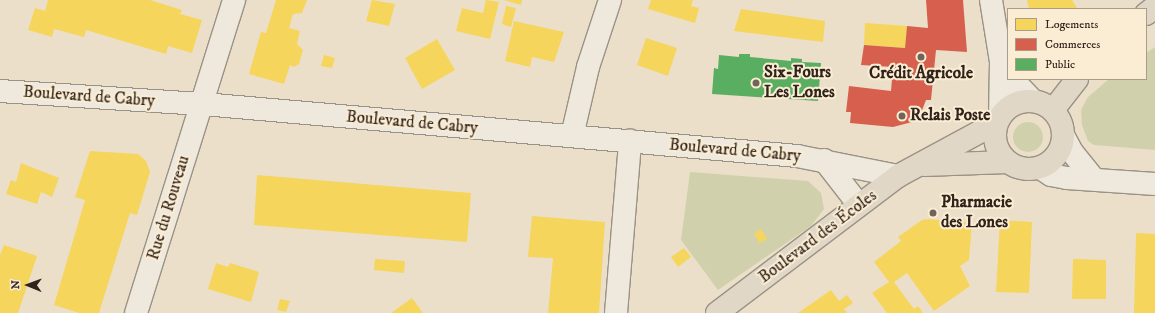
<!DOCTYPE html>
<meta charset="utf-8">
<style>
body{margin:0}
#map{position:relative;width:1155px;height:313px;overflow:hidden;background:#ebdfc9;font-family:"IM FELL DW Pica",serif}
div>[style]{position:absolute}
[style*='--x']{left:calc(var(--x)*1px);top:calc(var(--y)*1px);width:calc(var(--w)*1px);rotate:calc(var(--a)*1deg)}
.green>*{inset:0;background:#d0d1ac}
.round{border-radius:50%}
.homes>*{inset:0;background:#f6d55c}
.shops>*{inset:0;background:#d6604d}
.public>*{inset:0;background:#5aae61}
.roads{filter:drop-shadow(1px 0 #9a9285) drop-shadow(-1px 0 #9a9285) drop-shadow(0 1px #9a9285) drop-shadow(0 -1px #9a9285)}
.minor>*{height:22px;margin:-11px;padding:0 11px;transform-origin:11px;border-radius:11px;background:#eee8dd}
.major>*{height:22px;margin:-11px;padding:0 11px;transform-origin:11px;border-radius:11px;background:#e1d7c7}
.major>.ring{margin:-11px;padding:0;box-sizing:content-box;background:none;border:22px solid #e1d7c7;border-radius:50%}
.dots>*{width:11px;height:11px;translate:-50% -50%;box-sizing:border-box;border:2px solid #fbedd3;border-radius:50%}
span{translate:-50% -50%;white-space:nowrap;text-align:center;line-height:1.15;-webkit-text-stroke:4px #fbedd3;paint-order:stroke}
.poi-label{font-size:17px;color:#2f231c;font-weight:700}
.left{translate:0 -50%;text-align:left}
.street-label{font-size:17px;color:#2f231c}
.legend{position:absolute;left:1007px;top:8px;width:140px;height:72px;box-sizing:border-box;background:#fbedd3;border:1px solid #a99c8a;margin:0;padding:5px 7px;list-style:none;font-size:12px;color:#2f231c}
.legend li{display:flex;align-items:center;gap:8px;height:20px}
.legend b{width:20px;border:1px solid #a99c8a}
.north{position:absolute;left:8px;top:265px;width:40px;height:40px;-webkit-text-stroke:3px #fbedd3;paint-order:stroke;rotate:271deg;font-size:11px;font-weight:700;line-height:16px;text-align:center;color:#2f231c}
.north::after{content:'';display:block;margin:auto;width:14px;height:18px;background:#2f231c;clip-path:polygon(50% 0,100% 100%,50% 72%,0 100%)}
</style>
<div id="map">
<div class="green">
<div style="clip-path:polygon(1155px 47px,1155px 150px,1094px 145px,1088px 141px,1082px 125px,1081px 110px,1088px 97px,1109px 79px,1146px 79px,1146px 53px)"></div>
<div class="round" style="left:1013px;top:122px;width:30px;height:30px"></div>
<div style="clip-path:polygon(690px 172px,808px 181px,821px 193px,824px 209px,811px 226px,718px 290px,681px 240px)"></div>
</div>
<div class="homes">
<div style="clip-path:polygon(48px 0,150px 0,182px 10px,180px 14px,202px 20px,192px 53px,168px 46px,166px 54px,86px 30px,84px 37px,54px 29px,52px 37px,28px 30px,35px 8px,45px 11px)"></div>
<div style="clip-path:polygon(276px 0,307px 0,302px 13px,293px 14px,289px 28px,300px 31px,297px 44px,303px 50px,299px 64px,294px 67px,290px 65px,284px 84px,249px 74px,261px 32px,266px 33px)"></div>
<div style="clip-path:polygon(372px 0,395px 4px,389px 26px,366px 21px)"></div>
<div style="clip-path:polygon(486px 0,499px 2px,490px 39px,456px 31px,462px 8px,483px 13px)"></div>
<div style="clip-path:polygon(504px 0,522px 0,521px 5px)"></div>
<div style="clip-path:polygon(651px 0,693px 0,691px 6px,699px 8px,695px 23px,648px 9px)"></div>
<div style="clip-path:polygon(1027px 0,1072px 0,1077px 8px,1029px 9px)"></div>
<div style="clip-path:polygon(506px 6px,516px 8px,511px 27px,502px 24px)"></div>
<div style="clip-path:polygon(741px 9px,825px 21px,823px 42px,734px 31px)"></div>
<div style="clip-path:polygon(514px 21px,564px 32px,554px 62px,532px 57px,530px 67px,505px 61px)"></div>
<div style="clip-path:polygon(865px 23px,907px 26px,905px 48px,864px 45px)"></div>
<div style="clip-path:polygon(646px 38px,677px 48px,668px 76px,637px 65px)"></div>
<div style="clip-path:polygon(437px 39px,455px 70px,422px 89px,405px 58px)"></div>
<div style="clip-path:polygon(324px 55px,335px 58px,332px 68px,321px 66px)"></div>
<div style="clip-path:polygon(90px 151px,138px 154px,146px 161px,150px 172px,137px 215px,130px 213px,99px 313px,79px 313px,54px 305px,85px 200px,75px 197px)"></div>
<div style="clip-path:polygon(21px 163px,59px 178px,52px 197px,41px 192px,37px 204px,6px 194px,11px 180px,16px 182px)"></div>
<div style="clip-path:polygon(257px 175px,471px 193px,467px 242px,254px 225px)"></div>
<div style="clip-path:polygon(532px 216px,605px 222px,599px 313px,548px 313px,553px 258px,528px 257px)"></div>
<div style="clip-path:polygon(929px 219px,972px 223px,969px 260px,960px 266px,970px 286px,934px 311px,907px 273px,894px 282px,914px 309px,918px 306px,923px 313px,887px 313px,872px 293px,889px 282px,874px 262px,901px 241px,898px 237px,922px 220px)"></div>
<div style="clip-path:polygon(1000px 220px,1032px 222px,1029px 293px,996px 292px)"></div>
<div style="clip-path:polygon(761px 229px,767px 239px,760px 243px,754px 234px)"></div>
<div style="clip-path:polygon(1136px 233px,1155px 234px,1155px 313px,1134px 313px)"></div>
<div style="clip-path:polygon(4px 245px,37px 256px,18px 313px,0 313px,0 255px)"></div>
<div style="clip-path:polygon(684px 248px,691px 257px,678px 267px,671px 257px)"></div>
<div style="clip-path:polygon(375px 259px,405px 261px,404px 273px,374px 270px)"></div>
<div style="clip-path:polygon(1073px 259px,1106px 260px,1106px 299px,1072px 299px)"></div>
<div style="clip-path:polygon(216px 263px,228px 267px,230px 263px,259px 272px,251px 302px,208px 289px)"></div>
<div style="clip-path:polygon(831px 290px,839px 301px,847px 295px,853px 303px,844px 309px,847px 313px,798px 313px)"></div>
<div style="clip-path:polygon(412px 298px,423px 313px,391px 313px)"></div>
<div style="clip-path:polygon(280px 299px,290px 301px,286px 312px,277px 310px)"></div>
</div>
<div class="shops">
<div style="clip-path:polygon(926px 0,963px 0,967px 52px,936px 50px,931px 100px,926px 100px,921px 113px,912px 122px,893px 127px,850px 123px,851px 112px,846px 112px,849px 86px,891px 91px,893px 67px,861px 65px,864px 45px,905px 48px,907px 26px,928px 28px)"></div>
</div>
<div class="public">
<div style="clip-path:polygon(739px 54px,750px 54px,750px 57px,791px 61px,791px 58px,802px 59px,802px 62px,821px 63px,818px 101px,712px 94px,714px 68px,718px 69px,719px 55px,739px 57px)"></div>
</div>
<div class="roads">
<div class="minor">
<div style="--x:991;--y:0;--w:63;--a:80.8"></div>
<div style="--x:1001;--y:62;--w:55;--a:91"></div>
<div style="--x:1012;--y:79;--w:29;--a:46"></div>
<div style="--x:0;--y:91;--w:203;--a:3.7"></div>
<div style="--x:203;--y:104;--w:596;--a:5"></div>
<div style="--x:797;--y:156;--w:103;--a:11.2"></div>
<div style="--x:572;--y:136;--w:71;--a:-76.9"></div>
<div style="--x:588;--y:67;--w:71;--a:-71.8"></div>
<div style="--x:1064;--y:137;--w:17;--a:62"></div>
<div style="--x:1072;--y:152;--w:35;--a:51"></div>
<div style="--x:824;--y:160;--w:57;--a:52.1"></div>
<div style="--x:1040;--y:168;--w:13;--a:32"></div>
<div style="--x:1051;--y:175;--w:16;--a:11"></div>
<div style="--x:1067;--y:178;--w:88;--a:3.9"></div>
<div style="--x:136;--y:313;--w:328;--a:-72.6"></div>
<div style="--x:616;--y:313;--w:173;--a:-85.3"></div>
</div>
<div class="major">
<div style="--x:1146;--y:14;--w:11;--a:-38"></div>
<div class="ring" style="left:995px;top:101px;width:46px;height:46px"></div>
<div style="--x:1053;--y:110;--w:39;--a:-52"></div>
<div style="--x:924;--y:165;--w:84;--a:-2"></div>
<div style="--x:717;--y:313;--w:227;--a:-37.1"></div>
<div style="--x:898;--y:176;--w:111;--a:-28.4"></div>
</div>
</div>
<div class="dots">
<div style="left:921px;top:57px;background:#716559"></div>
<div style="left:756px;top:83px;background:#716559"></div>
<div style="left:902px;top:116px;background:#716559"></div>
<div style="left:933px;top:213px;background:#716559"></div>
</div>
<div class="poi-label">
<span class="left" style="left:764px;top:83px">Six-Fours<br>Les Lones</span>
<span style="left:921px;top:74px">Crédit Agricole</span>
<span class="left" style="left:910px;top:116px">Relais Poste</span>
<span class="left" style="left:941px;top:213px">Pharmacie<br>des Lones</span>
</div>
<div class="street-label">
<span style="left:89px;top:97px;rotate:4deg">Boulevard de Cabry</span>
<span style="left:412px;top:123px;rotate:5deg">Boulevard de Cabry</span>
<span style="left:735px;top:151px;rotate:5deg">Boulevard de Cabry</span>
<span style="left:169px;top:208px;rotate:-73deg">Rue du Rouveau</span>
<span style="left:818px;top:237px;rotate:-37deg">Boulevard des Écoles</span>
</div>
<ul class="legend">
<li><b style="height:11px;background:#f6d55c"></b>Logements</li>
<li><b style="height:11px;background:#d6604d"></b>Commerces</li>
<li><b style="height:11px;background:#5aae61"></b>Public</li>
</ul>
<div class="north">N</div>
</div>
